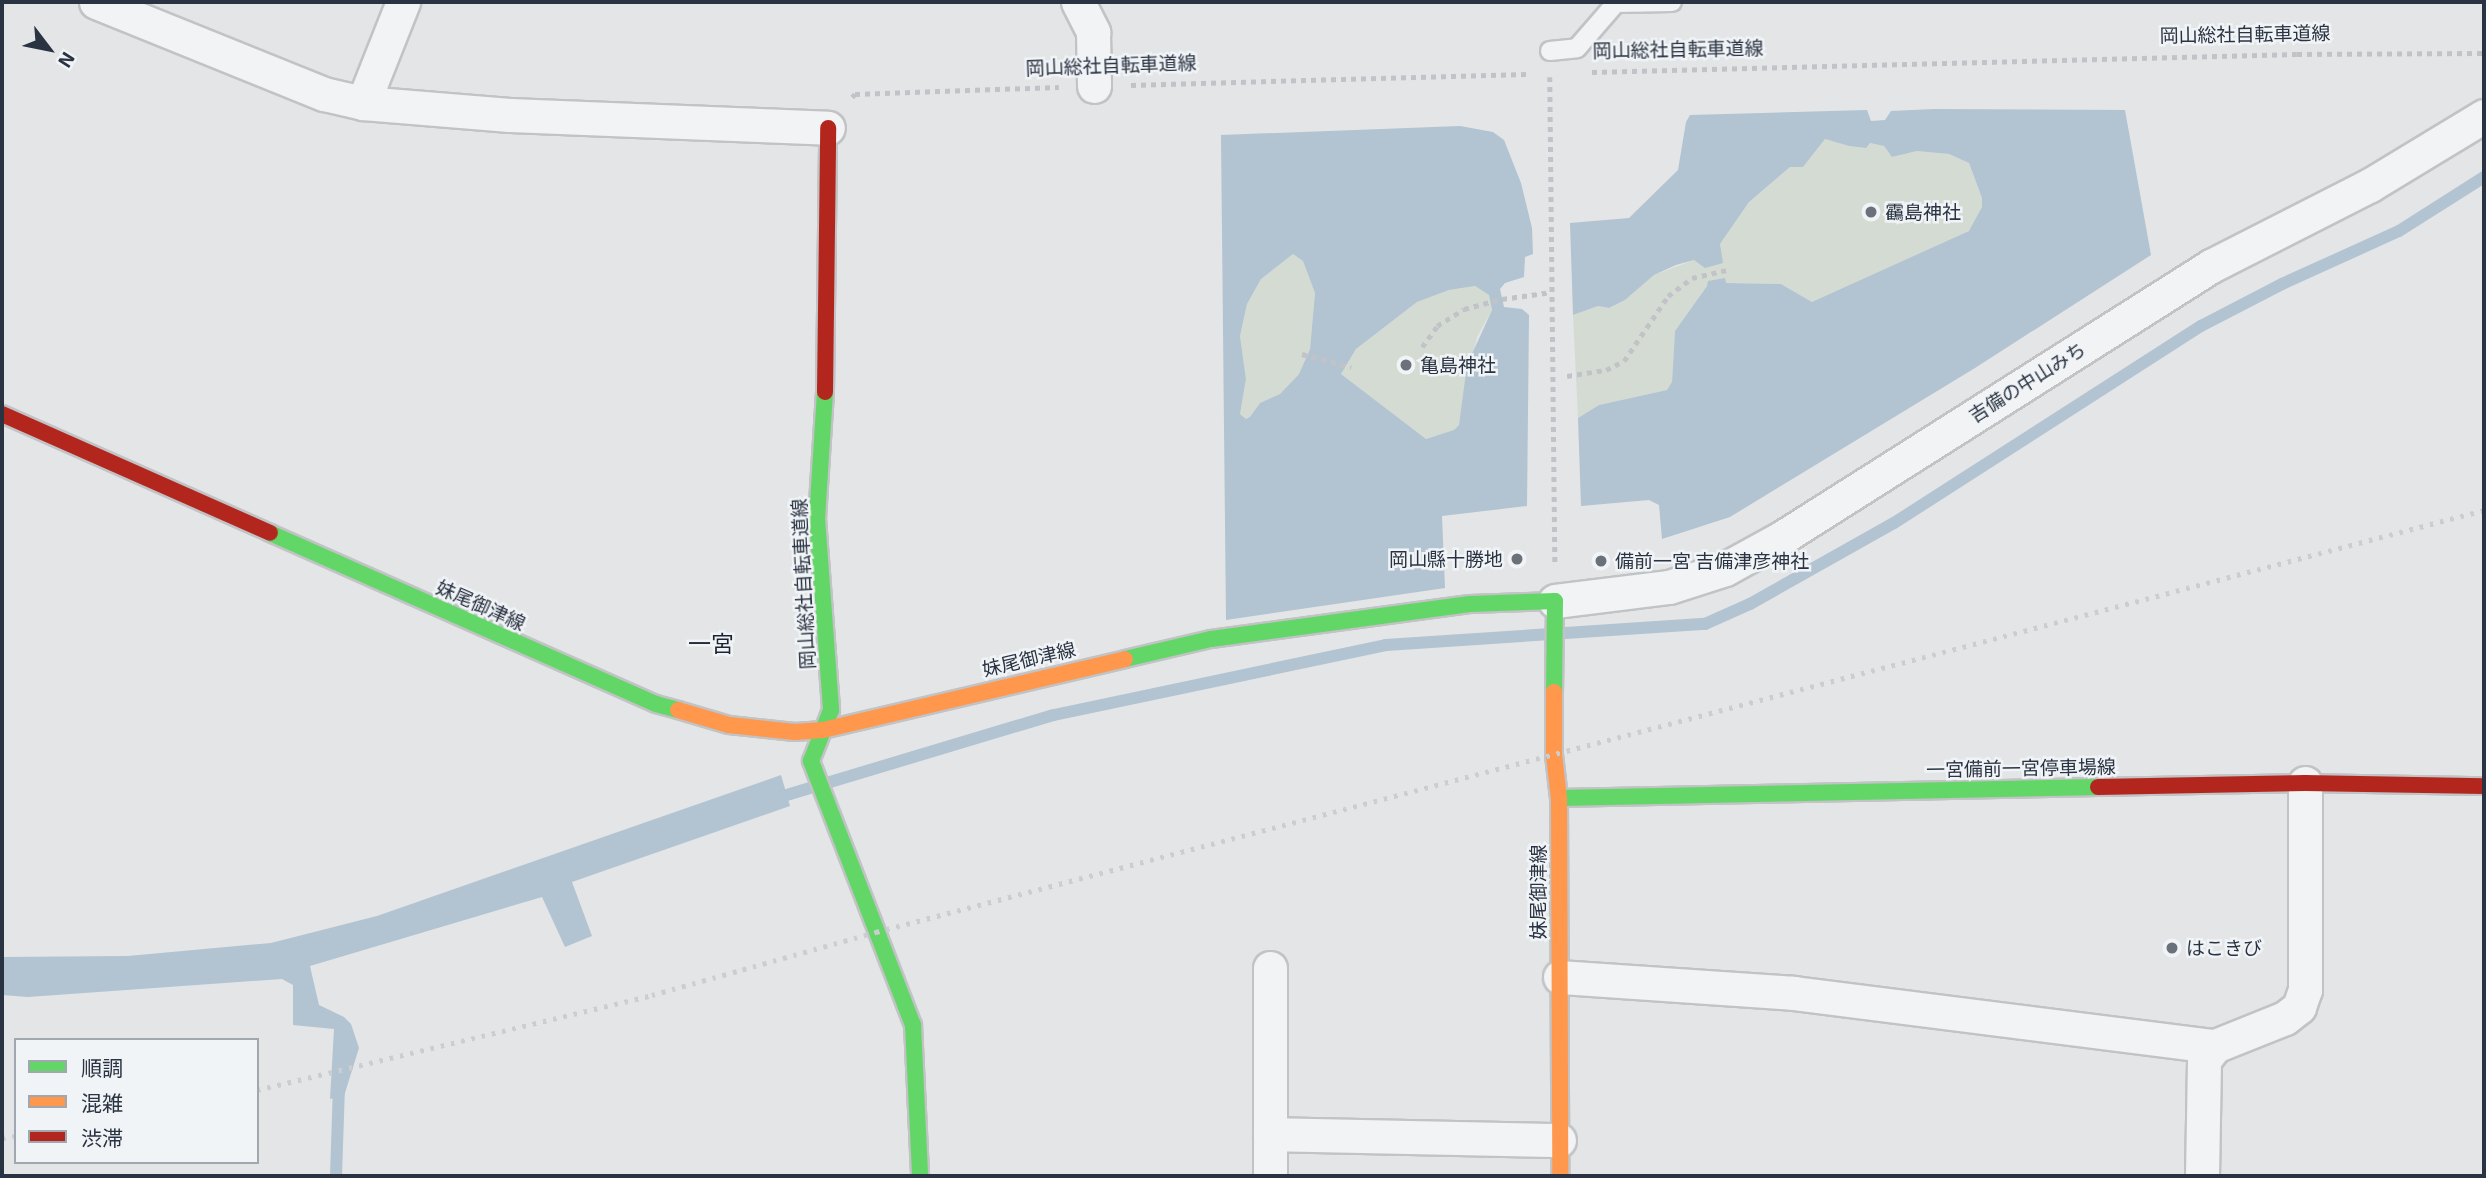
<!DOCTYPE html>
<meta charset="utf-8">
<style>
body{margin:0}
#map{position:relative;width:2486px;height:1178px;overflow:hidden;background:#e3e5e7;font-family:"Exo 2","Noto Sans JP",sans-serif}
div>[style]{position:absolute}
[style*='--x']{left:calc(var(--x)*1px);top:calc(var(--y)*1px);width:calc(var(--w)*1px);rotate:calc(var(--a)*1deg)}
.green>*{inset:0;background:#d4dbd3}
.water>*{inset:0;background:#b2c3d1}
.stream>*{height:12px;margin:-6px;padding:0 6px;transform-origin:6px;border-radius:6px;background:#b2c3d1}
.path>*{height:4.5px;margin-top:-2.25px;transform-origin:0;background:repeating-linear-gradient(90deg,#c2c3c8 0 5px,transparent 0 10px)}
.roads{filter:drop-shadow(2px 0 #c1c3c5) drop-shadow(-2px 0 #c1c3c5) drop-shadow(0 2px #c1c3c5) drop-shadow(0 -2px #c1c3c5)}
.lane>*{height:18px;margin:-9px;padding:0 9px;transform-origin:9px;border-radius:9px;background:#f2f3f5}
.street>*{height:33px;margin:-16.5px;padding:0 16.5px;transform-origin:16.5px;border-radius:16.5px;background:#f2f3f5}
.fast>*{height:16px;margin:-8px;padding:0 8px;transform-origin:8px;border-radius:8px;background:#63d668}
.slow>*{height:16px;margin:-8px;padding:0 8px;transform-origin:8px;border-radius:8px;background:#ff974d}
.jam>*{height:16px;margin:-8px;padding:0 8px;transform-origin:8px;border-radius:8px;background:#b3261e}
.rail>*{height:5px;margin-top:-2.5px;transform-origin:0;background:repeating-linear-gradient(90deg,#cccdd0 0 3.5px,transparent 0 10.5px)}
.dots>*{width:19px;height:19px;translate:-50% -50%;box-sizing:border-box;border:4px solid #f1f4f7;border-radius:50%}
span{translate:-50% -50%;white-space:nowrap;text-align:center;line-height:1.15;-webkit-text-stroke:5px #f1f4f7;paint-order:stroke}
.street-label{font-size:19px;color:#2a3341}
.poi-label{font-size:19px;color:#2a3341}
.left{translate:0 -50%;text-align:left}
.right{translate:-100% -50%;text-align:right}
.quarter-label{font-size:23px;color:#1c2432}
.frame{position:absolute;inset:0;border:4px solid #2a3341;pointer-events:none}
.legend{position:absolute;left:14px;top:1038px;width:245px;height:126px;box-sizing:border-box;background:#f1f4f7;border:2px solid #a1a7ae;margin:0;padding:9px 12px;list-style:none;font-size:21px;color:#2a3341}
.legend li{display:flex;align-items:center;gap:14px;height:35px}
.legend b{width:35px;border:2px solid #a1a7ae}
.north{position:absolute;left:14px;top:14px;width:70px;height:70px;-webkit-text-stroke:5px #f1f4f7;paint-order:stroke;rotate:122deg;font-size:19px;font-weight:700;line-height:28px;text-align:center;color:#2a3341}
.north::after{content:'';display:block;margin:auto;width:24px;height:32px;background:#2a3341;clip-path:polygon(50% 0,100% 100%,50% 72%,0 100%)}
</style>
<div id="map">
<div class="green">
<div style="clip-path:polygon(1825px 139px,1849px 146px,1865px 148px,1869px 143px,1884px 146px,1892px 157px,1917px 151px,1949px 154px,1969px 163px,1982px 198px,1982px 207px,1973px 226px,1969px 231px,1907px 261px,1812px 302px,1781px 284px,1726px 283px,1707px 286px,1675px 331px,1672px 383px,1667px 390px,1599px 405px,1578px 418px,1573px 315px,1598px 306px,1609px 308px,1625px 300px,1654px 275px,1694px 260px,1720px 244px,1749px 202px,1790px 167px,1803px 167px)"></div>
<div style="clip-path:polygon(1293px 254px,1303px 260px,1315px 293px,1310px 349px,1299px 374px,1280px 394px,1260px 403px,1250px 418px,1246px 419px,1240px 414px,1246px 379px,1240px 336px,1247px 304px,1261px 279px)"></div>
<div style="clip-path:polygon(1475px 286px,1489px 295px,1492px 310px,1477px 337px,1459px 425px,1455px 430px,1426px 439px,1341px 374px,1356px 349px,1417px 302px,1449px 290px)"></div>
</div>
<div class="water">
<div style="clip-path:polygon(1934px 109px,2125px 110px,2151px 255px,1975px 368px,1730px 517px,1662px 539px,1659px 505px,1649px 500px,1581px 506px,1578px 418px,1599px 405px,1667px 390px,1672px 382px,1675px 331px,1707px 286px,1708px 281px,1725px 278px,1726px 283px,1781px 284px,1812px 302px,1969px 231px,1982px 207px,1982px 198px,1969px 163px,1949px 154px,1917px 151px,1892px 157px,1884px 146px,1870px 143px,1866px 148px,1849px 146px,1825px 139px,1803px 167px,1790px 167px,1749px 202px,1720px 244px,1723px 263px,1705px 268px,1694px 260px,1676px 265px,1654px 275px,1625px 300px,1609px 308px,1598px 306px,1573px 315px,1570px 223px,1629px 218px,1678px 170px,1686px 122px,1690px 115px,1867px 110px,1871px 121px,1885px 120px,1891px 111px)"></div>
<div style="clip-path:polygon(evenodd,1460px 126px,1493px 132px,1504px 140px,1521px 183px,1532px 228px,1533px 254px,1525px 257px,1524px 277px,1505px 283px,1500px 289px,1504px 307px,1522px 309px,1529px 315px,1527px 506px,1442px 516px,1445px 588px,1226px 620px,1221px 135px,1460px 126px,1293px 254px,1303px 261px,1315px 293px,1310px 349px,1299px 374px,1280px 394px,1260px 403px,1250px 417px,1246px 419px,1240px 414px,1246px 379px,1240px 336px,1247px 304px,1261px 279px,1293px 254px,1460px 126px,1475px 286px,1489px 295px,1492px 310px,1467px 365px,1459px 425px,1454px 430px,1426px 439px,1341px 374px,1356px 349px,1417px 302px,1449px 290px,1475px 286px)"></div>
<div style="clip-path:polygon(781px 775px,790px 806px,572px 882px,592px 936px,565px 947px,542px 897px,310px 966px,319px 1005px,344px 1017px,351px 1024px,359px 1048px,344px 1096px,330px 1099px,334px 1029px,293px 1025px,293px 985px,282px 979px,28px 997px,2px 995px,2px 957px,128px 956px,271px 943px,377px 916px)"></div>
</div>
<div class="stream">
<div style="--x:770;--y:800;--w:296;--a:-16.7"></div>
<div style="--x:1054;--y:715;--w:339;--a:-11.9"></div>
<div style="--x:1386;--y:645;--w:320;--a:-3.8"></div>
<div style="--x:1705;--y:624;--w:49;--a:-24"></div>
<div style="--x:1750;--y:604;--w:165;--a:-29.4"></div>
<div style="--x:1894;--y:523;--w:365;--a:-32.7"></div>
<div style="--x:2201;--y:326;--w:91;--a:-27.4"></div>
<div style="--x:2282;--y:284;--w:128;--a:-24.4"></div>
<div style="--x:2399;--y:231;--w:101;--a:-32.4"></div>
<div style="--x:336;--y:1176;--w:92;--a:-88.1"></div>
</div>
<div class="path">
<div style="--x:1592;--y:72;--w:705;--a:-1.46"></div>
<div style="--x:2297;--y:54;--w:187;--a:-0.3"></div>
<div style="--x:1550;--y:77;--w:485;--a:89.4"></div>
<div style="--x:1131;--y:85;--w:400;--a:-1.6"></div>
<div style="--x:852;--y:97;--w:4;--a:-45"></div>
<div style="--x:855;--y:94;--w:204;--a:-2"></div>
<div style="--x:1422;--y:347;--w:26;--a:-54"></div>
<div style="--x:1437;--y:326;--w:32;--a:-32"></div>
<div style="--x:1464;--y:309;--w:39;--a:-15"></div>
<div style="--x:1502;--y:299;--w:50;--a:-8"></div>
<div style="--x:1302;--y:354;--w:51;--a:14.9"></div>
<div style="--x:1567;--y:376;--w:39;--a:-9"></div>
<div style="--x:1606;--y:370;--w:20;--a:-27"></div>
<div style="--x:1624;--y:361;--w:78;--a:-55.9"></div>
<div style="--x:1668;--y:296;--w:30;--a:-37"></div>
<div style="--x:1692;--y:278;--w:35;--a:-13"></div>
</div>
<div class="roads">
<div class="lane">
<div style="--x:1550;--y:51;--w:27;--a:-6"></div>
<div style="--x:1577;--y:48;--w:60;--a:-49.1"></div>
<div style="--x:1616;--y:3;--w:56;--a:-1"></div>
</div>
<div class="street">
<div style="--x:96;--y:2;--w:246;--a:22"></div>
<div style="--x:324;--y:94;--w:40;--a:13"></div>
<div style="--x:363;--y:103;--w:147;--a:4.7"></div>
<div style="--x:510;--y:115;--w:318;--a:2.3"></div>
<div style="--x:1078;--y:2;--w:34;--a:63"></div>
<div style="--x:1093;--y:32;--w:54;--a:88.9"></div>
<div style="--x:363;--y:103;--w:109;--a:-68.4"></div>
<div style="--x:1555;--y:601;--w:115;--a:-7"></div>
<div style="--x:1669;--y:587;--w:59;--a:-17.8"></div>
<div style="--x:1725;--y:569;--w:66;--a:-28.9"></div>
<div style="--x:1783;--y:537;--w:507;--a:-32.34"></div>
<div style="--x:2211;--y:266;--w:178;--a:-27"></div>
<div style="--x:2370;--y:185;--w:133;--a:-31.2"></div>
<div style="--x:1270;--y:968;--w:208;--a:90"></div>
<div style="--x:1560;--y:977;--w:234;--a:3.9"></div>
<div style="--x:1793;--y:993;--w:425;--a:7.2"></div>
<div style="--x:1270;--y:1134;--w:289;--a:1.2"></div>
<div style="--x:2202;--y:1176;--w:116;--a:-89"></div>
<div style="--x:2204;--y:1060;--w:18;--a:-52"></div>
<div style="--x:2215;--y:1046;--w:75;--a:-21.8"></div>
<div style="--x:2285;--y:1018;--w:18;--a:-38"></div>
<div style="--x:2299;--y:1007;--w:18;--a:-71"></div>
<div style="--x:2305;--y:990;--w:207;--a:-90"></div>
</div>
<div class="fast">
<div style="--x:825;--y:392;--w:126;--a:93.6"></div>
<div style="--x:817;--y:518;--w:193;--a:85.8"></div>
<div style="--x:831;--y:710;--w:55;--a:111.4"></div>
<div style="--x:811;--y:761;--w:283;--a:68.9"></div>
<div style="--x:913;--y:1025;--w:151;--a:87.3"></div>
<div style="--x:270;--y:533;--w:422;--a:23.9"></div>
<div style="--x:656;--y:704;--w:23;--a:15"></div>
<div style="--x:1125;--y:659;--w:88;--a:-13.1"></div>
<div style="--x:1211;--y:639;--w:261;--a:-7.7"></div>
<div style="--x:1470;--y:604;--w:85;--a:-2"></div>
<div style="--x:1555;--y:601;--w:91;--a:90.6"></div>
<div style="--x:1559;--y:798;--w:539;--a:-1.17"></div>
</div>
<div class="slow">
<div style="--x:1554;--y:692;--w:63;--a:90"></div>
<div style="--x:1554;--y:755;--w:43;--a:83.4"></div>
<div style="--x:1559;--y:798;--w:378;--a:89.8"></div>
<div style="--x:678;--y:710;--w:53;--a:16.4"></div>
<div style="--x:729;--y:725;--w:66;--a:6.1"></div>
<div style="--x:795;--y:732;--w:28;--a:-4"></div>
<div style="--x:823;--y:730;--w:310;--a:-13.2"></div>
</div>
<div class="jam">
<div style="--x:825;--y:392;--w:264;--a:-89.3"></div>
<div style="--x:2;--y:414;--w:293;--a:23.9"></div>
<div style="--x:2098;--y:787;--w:207;--a:-1.1"></div>
<div style="--x:2305;--y:783;--w:179;--a:1"></div>
</div>
</div>
<div class="rail">
<div style="--x:257;--y:1090;--w:406;--a:-13.5"></div>
<div style="--x:652;--y:995;--w:233;--a:-15.7"></div>
<div style="--x:876;--y:932;--w:1662;--a:-14.7"></div>
<div style="--x:2;--y:1138;--w:14;--a:-8"></div>
</div>
<div class="dots">
<div style="left:1871px;top:212px;background:#6b717b"></div>
<div style="left:1406px;top:365px;background:#6b717b"></div>
<div style="left:1517px;top:559px;background:#6b717b"></div>
<div style="left:1601px;top:561px;background:#6b717b"></div>
<div style="left:2172px;top:948px;background:#6b717b"></div>
</div>
<div class="street-label">
<span style="left:2245px;top:34px;rotate:-1deg">岡山総社自転車道線</span>
<span style="left:1678px;top:49px;rotate:-1deg">岡山総社自転車道線</span>
<span style="left:1111px;top:65px;rotate:-2deg">岡山総社自転車道線</span>
<span style="left:2027px;top:382px;rotate:-32deg">吉備の中山みち</span>
<span style="left:803px;top:584px;rotate:-93deg">岡山総社自転車道線</span>
<span style="left:481px;top:605px;rotate:24deg">妹尾御津線</span>
<span style="left:1029px;top:659px;rotate:-13deg">妹尾御津線</span>
<span style="left:2021px;top:768px;rotate:-1deg">一宮備前一宮停車場線</span>
<span style="left:1538px;top:892px;rotate:-90deg">妹尾御津線</span>
</div>
<div class="poi-label">
<span class="left" style="left:1885px;top:212px">靍島神社</span>
<span class="left" style="left:1420px;top:365px">亀島神社</span>
<span class="right" style="left:1503px;top:559px">岡山縣十勝地</span>
<span class="left" style="left:1615px;top:561px">備前一宮 吉備津彦神社</span>
<span class="left" style="left:2186px;top:948px">はこきび</span>
</div>
<div class="quarter-label">
<span style="left:711px;top:643px">一宮</span>
</div>
<div class="frame"></div>
<ul class="legend">
<li><b style="height:9px;background:#63d668"></b>順調</li>
<li><b style="height:9px;background:#ff974d"></b>混雑</li>
<li><b style="height:9px;background:#b3261e"></b>渋滞</li>
</ul>
<div class="north">N</div>
</div>
